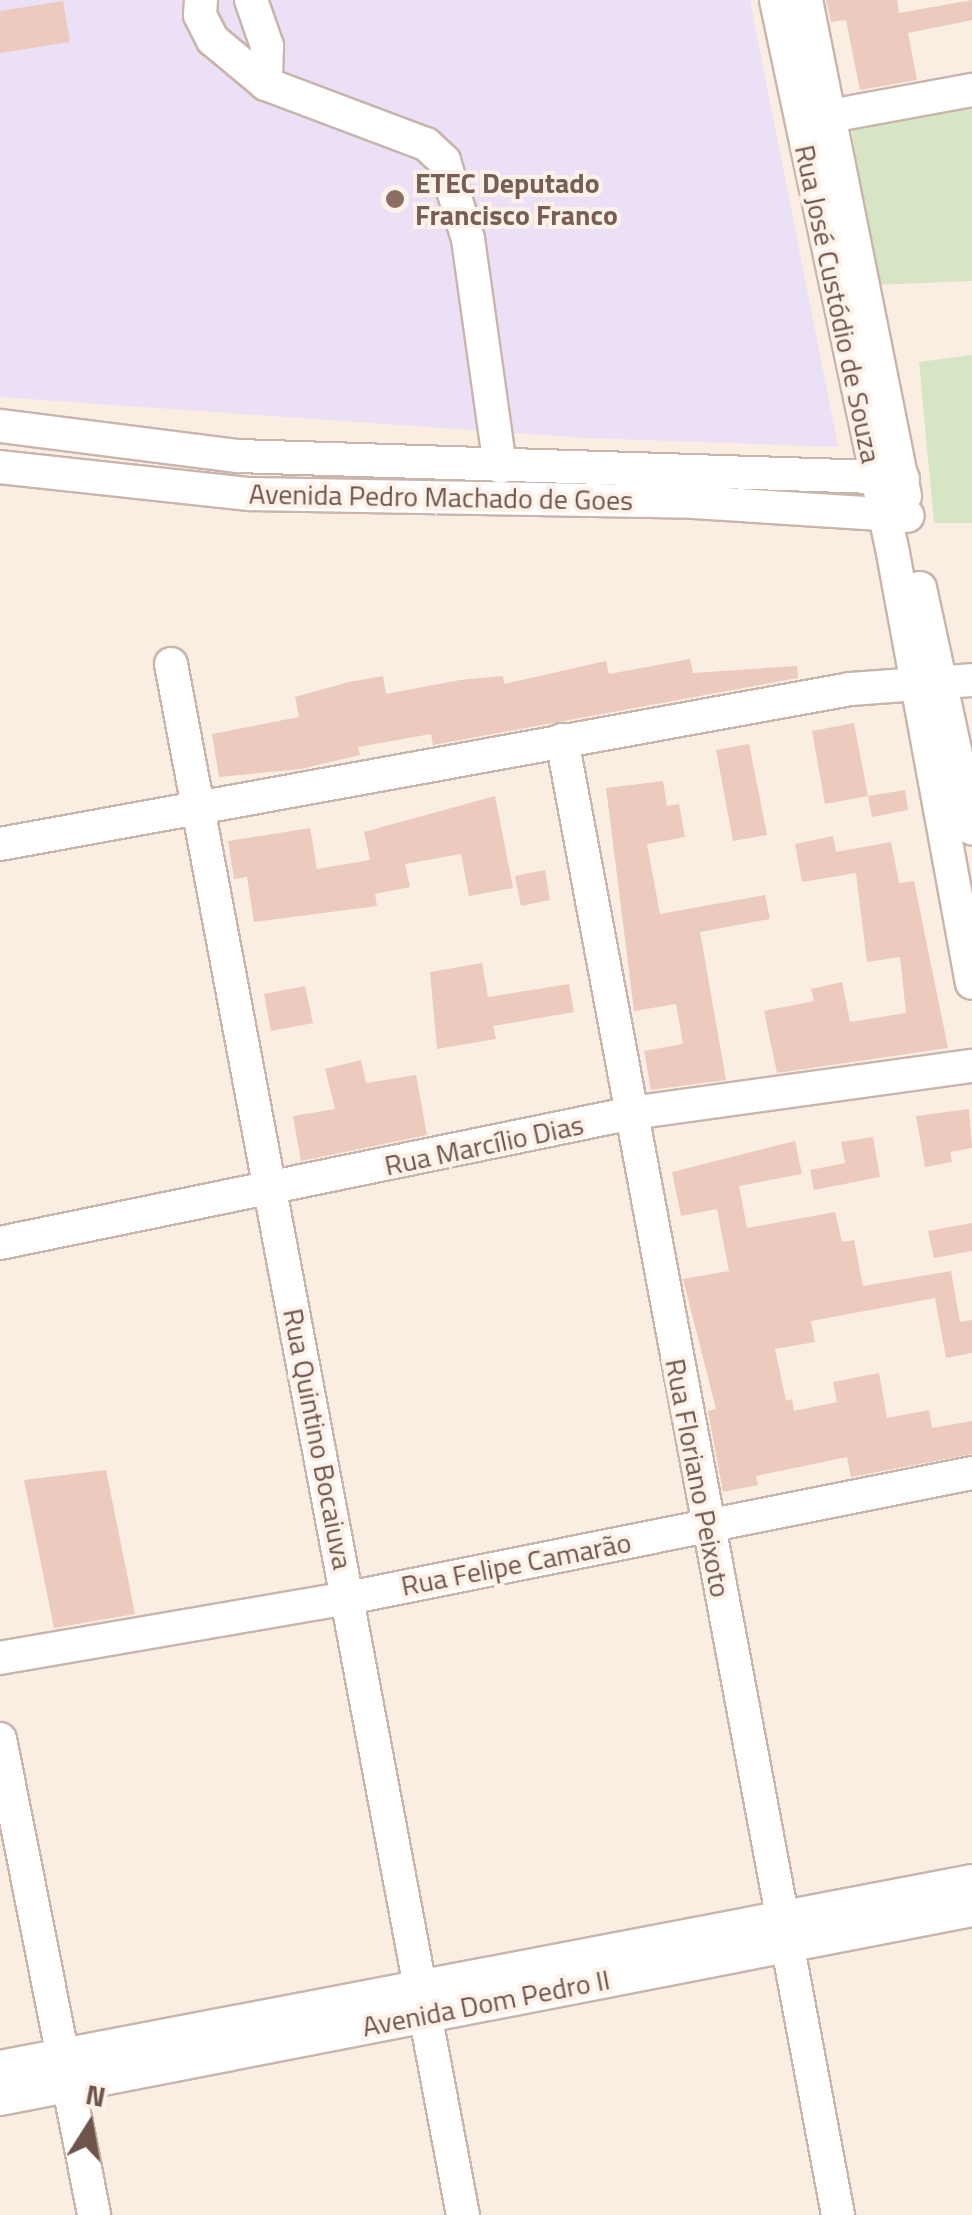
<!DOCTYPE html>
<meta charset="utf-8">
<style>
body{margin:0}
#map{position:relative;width:972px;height:2215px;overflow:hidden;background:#faeee3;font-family:"Titillium Web",sans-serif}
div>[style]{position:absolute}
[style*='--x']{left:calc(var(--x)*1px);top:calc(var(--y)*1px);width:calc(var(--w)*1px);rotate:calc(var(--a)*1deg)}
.education>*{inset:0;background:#ebe0f6}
.green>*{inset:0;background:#d6e5c3}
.building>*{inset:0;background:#eccabd}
.roads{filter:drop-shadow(2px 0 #c9b5ab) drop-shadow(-2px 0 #c9b5ab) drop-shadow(0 2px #c9b5ab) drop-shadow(0 -2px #c9b5ab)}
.minor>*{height:32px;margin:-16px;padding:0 16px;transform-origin:16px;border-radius:16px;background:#fff}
.dots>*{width:28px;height:28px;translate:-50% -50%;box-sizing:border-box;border:5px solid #fdf2e9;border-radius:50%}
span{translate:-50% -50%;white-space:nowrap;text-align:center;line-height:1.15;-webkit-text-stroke:8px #fdf2e9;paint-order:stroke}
.education-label{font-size:28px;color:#785e54;font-weight:700}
.left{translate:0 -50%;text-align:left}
.street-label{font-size:28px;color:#6f544c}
.north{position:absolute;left:40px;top:2075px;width:100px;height:100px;-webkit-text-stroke:8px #fdf2e9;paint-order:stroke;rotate:11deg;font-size:28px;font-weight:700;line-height:40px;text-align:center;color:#6f544c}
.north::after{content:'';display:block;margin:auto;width:35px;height:45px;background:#6f544c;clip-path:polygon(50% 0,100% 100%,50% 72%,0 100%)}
</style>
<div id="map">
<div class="education">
<div style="clip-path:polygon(0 0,750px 0,838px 447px,586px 438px,0 397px)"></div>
</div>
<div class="green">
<div style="clip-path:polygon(972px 100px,972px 281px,874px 285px,851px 122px)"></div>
<div style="clip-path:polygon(972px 355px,972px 523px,934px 523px,919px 362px)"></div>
</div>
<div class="building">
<div style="clip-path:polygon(826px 0,897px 0,899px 13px,972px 0,972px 20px,908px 33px,917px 80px,860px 90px,846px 20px,831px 22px)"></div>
<div style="clip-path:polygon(63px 1px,70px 42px,0 53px,0 11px)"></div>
<div style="clip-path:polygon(690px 659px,693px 673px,797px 666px,798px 678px,433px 745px,431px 734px,358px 747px,360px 755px,301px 769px,219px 777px,212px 734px,299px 717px,295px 697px,349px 682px,383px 676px,386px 694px,460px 680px,503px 676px,504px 684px,606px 661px,609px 674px)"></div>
<div style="clip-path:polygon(854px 723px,868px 796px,825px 804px,812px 731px)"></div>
<div style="clip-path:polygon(749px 744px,767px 835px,733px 841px,716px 750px)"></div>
<div style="clip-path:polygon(663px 781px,667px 806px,679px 804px,685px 837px,647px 844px,660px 914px,765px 895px,770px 919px,700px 932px,726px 1080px,651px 1090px,644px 1051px,683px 1044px,676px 1004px,634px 1011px,606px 788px)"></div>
<div style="clip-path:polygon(905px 790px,908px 810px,872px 817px,868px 796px)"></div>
<div style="clip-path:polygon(495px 796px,513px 888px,469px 896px,461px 854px,405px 864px,410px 887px,375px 894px,377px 906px,254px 922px,247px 877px,234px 879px,228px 841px,310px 828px,317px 869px,370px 860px,364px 832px)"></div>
<div style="clip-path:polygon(833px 836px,836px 852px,891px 842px,899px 883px,914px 881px,948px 1048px,777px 1073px,764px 1011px,814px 1001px,811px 989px,842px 982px,850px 1022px,906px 1013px,900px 957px,867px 962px,856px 873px,802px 882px,795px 844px)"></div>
<div style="clip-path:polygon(545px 870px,550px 900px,521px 906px,515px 876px)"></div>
<div style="clip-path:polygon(482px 963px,488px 997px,569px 984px,574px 1012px,493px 1026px,496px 1039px,437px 1049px,430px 972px)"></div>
<div style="clip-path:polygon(305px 986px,313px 1023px,271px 1031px,264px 994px)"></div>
<div style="clip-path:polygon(361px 1060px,366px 1083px,416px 1075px,427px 1135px,301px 1161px,293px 1116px,335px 1109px,325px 1069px)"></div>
<div style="clip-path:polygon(969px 1109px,972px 1148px,950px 1152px,952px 1162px,925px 1167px,916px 1116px)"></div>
<div style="clip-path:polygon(873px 1137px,880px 1177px,814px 1190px,810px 1170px,845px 1163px,841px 1142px)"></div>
<div style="clip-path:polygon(795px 1141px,802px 1174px,739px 1186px,747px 1228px,835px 1212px,842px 1242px,854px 1240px,863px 1286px,951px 1271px,960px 1322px,972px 1320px,972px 1353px,946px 1358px,935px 1298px,811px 1321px,815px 1342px,775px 1349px,786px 1401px,792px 1399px,794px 1411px,837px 1402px,833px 1382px,879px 1373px,887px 1418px,929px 1410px,932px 1428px,972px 1421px,972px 1454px,851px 1477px,847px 1457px,756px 1476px,758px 1485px,723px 1492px,708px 1411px,716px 1409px,683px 1279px,729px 1271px,717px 1209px,681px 1216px,672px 1172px)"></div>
<div style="clip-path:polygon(972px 1223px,972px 1251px,934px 1258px,928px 1231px)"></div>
<div style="clip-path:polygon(106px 1470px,135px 1614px,54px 1628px,24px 1480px)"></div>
</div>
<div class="roads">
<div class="minor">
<div style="--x:201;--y:0;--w:15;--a:94"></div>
<div style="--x:200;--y:15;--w:28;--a:63"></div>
<div style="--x:213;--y:40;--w:69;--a:39.7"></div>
<div style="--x:266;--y:84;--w:171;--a:20.6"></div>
<div style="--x:426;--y:144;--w:25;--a:43"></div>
<div style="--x:444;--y:161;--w:82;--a:72.9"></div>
<div style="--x:468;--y:239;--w:230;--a:82"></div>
<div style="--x:251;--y:0;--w:49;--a:70.8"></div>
<div style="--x:267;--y:46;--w:38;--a:92"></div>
<div style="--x:776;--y:0;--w:565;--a:78.05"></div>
<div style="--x:893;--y:553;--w:437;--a:79.6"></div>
<div style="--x:806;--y:0;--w:506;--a:78.71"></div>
<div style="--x:808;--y:120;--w:167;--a:-10.4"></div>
<div style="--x:0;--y:426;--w:240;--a:7.2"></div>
<div style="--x:238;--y:456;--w:665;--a:1.89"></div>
<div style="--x:0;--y:467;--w:251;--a:6.2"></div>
<div style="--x:250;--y:494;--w:444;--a:1"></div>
<div style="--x:694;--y:502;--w:214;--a:3.7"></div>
<div style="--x:920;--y:588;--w:246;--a:77.8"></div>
<div style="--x:171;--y:664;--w:1578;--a:79.34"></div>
<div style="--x:562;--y:740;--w:1501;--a:79.4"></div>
<div style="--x:0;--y:844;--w:864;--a:-10.33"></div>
<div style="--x:850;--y:689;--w:122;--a:-4.2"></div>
<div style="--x:0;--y:1243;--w:645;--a:-11.62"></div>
<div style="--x:632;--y:1113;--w:343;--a:-7.9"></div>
<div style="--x:0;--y:1658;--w:353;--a:-9.8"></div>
<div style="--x:348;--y:1598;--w:636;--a:-11.33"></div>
<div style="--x:0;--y:1739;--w:485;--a:78.8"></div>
<div style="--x:0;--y:2067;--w:990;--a:-10.83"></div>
<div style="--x:0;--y:2099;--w:990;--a:-11"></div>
</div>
</div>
<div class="dots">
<div style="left:395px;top:199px;background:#8d6e63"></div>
</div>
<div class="education-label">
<span class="left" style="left:415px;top:199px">ETEC Deputado<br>Francisco Franco</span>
</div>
<div class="street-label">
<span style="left:838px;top:304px;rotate:78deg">Rua José Custódio de Souza</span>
<span style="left:441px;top:497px;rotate:1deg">Avenida Pedro Machado de Goes</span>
<span style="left:484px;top:1145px;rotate:-12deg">Rua Marcílio Dias</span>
<span style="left:318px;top:1439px;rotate:79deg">Rua Quintino Bocaiuva</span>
<span style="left:698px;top:1478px;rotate:79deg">Rua Floriano Peixoto</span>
<span style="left:516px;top:1564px;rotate:-11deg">Rua Felipe Camarão</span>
<span style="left:486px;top:2003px;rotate:-11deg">Avenida Dom Pedro II</span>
</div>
<div class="north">N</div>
</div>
